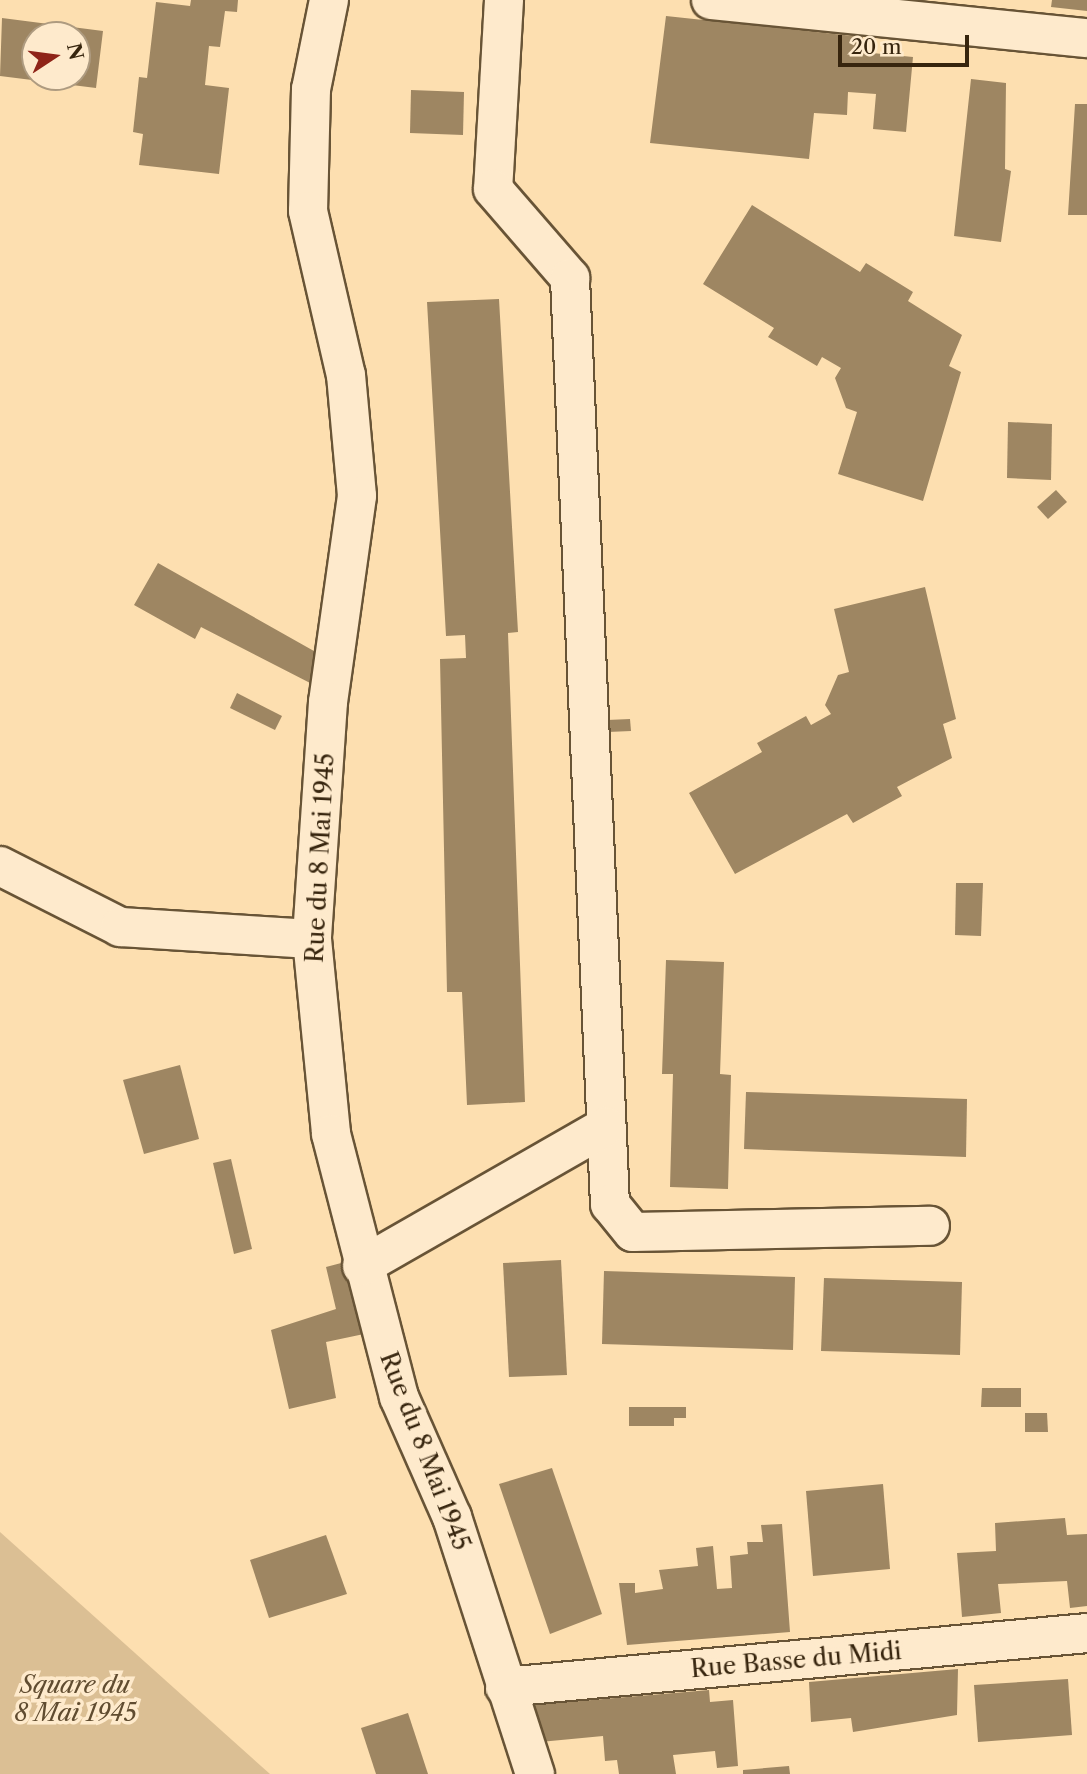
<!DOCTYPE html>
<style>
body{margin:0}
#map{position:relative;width:1087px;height:1774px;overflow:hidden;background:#fddfb0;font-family:"Libre Caslon Text",serif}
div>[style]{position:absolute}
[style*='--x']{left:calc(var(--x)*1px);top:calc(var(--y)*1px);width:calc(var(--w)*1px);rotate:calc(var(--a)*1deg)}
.green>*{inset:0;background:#dbbf94}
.building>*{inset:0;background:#9e8662}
.roads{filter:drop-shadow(2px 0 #685436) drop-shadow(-2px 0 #685436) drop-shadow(0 2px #685436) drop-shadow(0 -2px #685436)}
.minor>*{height:38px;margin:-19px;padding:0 19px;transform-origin:19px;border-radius:19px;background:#feeacc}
span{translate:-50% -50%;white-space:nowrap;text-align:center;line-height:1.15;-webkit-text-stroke:7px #feeacc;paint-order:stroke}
.street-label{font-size:24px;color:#37250e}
.park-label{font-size:24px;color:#604c30;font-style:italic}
.north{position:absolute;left:21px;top:21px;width:70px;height:70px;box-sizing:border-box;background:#feeacc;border:2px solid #ae9b80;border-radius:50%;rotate:77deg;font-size:19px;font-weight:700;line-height:28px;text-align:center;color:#37250e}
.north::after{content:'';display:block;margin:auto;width:24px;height:32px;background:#8f2418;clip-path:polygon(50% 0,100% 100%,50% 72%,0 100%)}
.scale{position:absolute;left:838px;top:35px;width:131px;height:32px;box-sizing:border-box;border:4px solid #37250e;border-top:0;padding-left:9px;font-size:21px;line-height:24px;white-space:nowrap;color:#37250e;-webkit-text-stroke:5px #feeacc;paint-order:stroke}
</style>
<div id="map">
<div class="green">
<div style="clip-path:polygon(0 1532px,270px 1774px,0 1774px)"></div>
</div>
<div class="building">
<div style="clip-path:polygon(191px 0,238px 0,237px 12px,225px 11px,220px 47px,209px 46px,205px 85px,229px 88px,219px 174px,139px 165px,143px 134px,133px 132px,139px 77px,147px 78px,156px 2px,190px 6px)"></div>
<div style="clip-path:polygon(1052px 0,1087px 0,1087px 11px,1051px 7px)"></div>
<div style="clip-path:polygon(666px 16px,863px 37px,862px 52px,913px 57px,906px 132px,873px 129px,876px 94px,848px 92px,847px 115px,814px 113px,809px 159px,650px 143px)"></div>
<div style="clip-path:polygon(evenodd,2px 18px,103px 31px,96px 88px,0 76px,2px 18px,35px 35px,77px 35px,77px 77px,35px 77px,35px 35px)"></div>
<div style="clip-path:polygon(971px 79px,1006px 83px,1005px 169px,1011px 171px,1001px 242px,954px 236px)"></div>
<div style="clip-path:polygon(411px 90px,464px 92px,463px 135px,410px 133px)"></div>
<div style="clip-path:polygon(1075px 104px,1087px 104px,1087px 215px,1068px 215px)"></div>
<div style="clip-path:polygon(752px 205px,860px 272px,866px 263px,913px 292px,908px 301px,962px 335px,949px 366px,961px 372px,923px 501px,838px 474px,857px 412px,846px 408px,835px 378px,841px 368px,822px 357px,817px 366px,768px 337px,774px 328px,703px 284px)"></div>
<div style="clip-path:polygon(499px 299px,518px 632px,508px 633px,525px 1102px,467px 1105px,462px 992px,447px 992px,440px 659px,466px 658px,465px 635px,446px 636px,427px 302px)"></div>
<div style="clip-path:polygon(1008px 422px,1052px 424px,1051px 480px,1007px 478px)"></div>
<div style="clip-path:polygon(1056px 490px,1067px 502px,1048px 519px,1037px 507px)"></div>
<div style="clip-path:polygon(158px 563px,321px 655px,314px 685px,201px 627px,195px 639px,134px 605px)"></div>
<div style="clip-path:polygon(925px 587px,956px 719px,943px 724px,952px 758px,897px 787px,902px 796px,853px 823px,847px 814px,735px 874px,689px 793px,762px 752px,757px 743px,806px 716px,811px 725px,831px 714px,825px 705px,838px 675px,849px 672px,834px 609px)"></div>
<div style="clip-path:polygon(237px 693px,282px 716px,275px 730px,230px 708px)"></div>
<div style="clip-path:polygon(630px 719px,631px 731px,608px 732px,607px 720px)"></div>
<div style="clip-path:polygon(956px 883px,983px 883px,981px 936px,955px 935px)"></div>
<div style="clip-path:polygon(666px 960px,724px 962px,720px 1074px,731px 1075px,728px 1189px,670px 1187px,673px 1074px,662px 1074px)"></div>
<div style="clip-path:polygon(180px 1065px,199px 1139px,144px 1154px,123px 1080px)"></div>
<div style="clip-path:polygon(746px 1092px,967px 1099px,966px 1157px,744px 1149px)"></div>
<div style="clip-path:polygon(231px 1159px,252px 1249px,234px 1254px,213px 1163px)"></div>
<div style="clip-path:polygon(561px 1260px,567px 1375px,509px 1377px,503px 1263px)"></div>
<div style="clip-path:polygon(345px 1262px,364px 1334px,326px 1342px,336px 1398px,289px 1409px,271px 1330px,336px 1309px,326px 1267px)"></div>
<div style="clip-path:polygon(604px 1271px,795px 1277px,793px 1350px,602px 1344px)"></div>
<div style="clip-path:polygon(824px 1278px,962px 1282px,960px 1355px,821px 1351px)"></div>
<div style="clip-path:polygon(982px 1388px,1021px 1388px,1021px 1407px,981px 1407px)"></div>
<div style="clip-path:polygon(629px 1407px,686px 1407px,686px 1418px,674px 1418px,674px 1426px,629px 1426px)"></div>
<div style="clip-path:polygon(1025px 1413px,1047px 1413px,1048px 1432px,1025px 1432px)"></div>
<div style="clip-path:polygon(552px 1468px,602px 1614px,550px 1634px,499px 1484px)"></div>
<div style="clip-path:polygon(883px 1484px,890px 1569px,813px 1576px,806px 1491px)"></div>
<div style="clip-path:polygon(1065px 1518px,1067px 1535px,1087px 1534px,1087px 1606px,1070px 1608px,1067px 1581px,998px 1584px,1001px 1613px,962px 1617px,957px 1553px,996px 1551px,995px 1523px)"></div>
<div style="clip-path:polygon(782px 1524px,790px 1632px,627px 1645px,619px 1583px,635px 1583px,635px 1593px,663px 1589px,659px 1570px,698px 1566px,696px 1548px,713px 1546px,717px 1589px,732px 1588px,730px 1556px,748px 1554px,747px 1542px,763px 1542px,761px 1525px)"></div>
<div style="clip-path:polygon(326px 1535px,347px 1594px,269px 1618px,250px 1560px)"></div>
<div style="clip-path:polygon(958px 1669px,957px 1715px,853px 1732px,851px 1718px,811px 1722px,809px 1682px)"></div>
<div style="clip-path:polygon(1068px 1679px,1072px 1735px,978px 1742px,974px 1685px)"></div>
<div style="clip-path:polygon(709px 1690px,710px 1702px,733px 1700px,738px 1766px,717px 1768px,715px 1751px,673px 1755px,676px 1774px,619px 1774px,617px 1760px,605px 1761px,603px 1736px,540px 1742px,533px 1705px)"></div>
<div style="clip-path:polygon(408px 1713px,428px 1774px,376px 1774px,361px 1728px)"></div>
<div style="clip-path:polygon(789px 1766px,790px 1774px,743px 1774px,743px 1770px)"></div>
</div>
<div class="roads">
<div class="minor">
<div style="--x:329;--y:0;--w:91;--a:101.4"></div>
<div style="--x:311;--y:89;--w:122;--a:91.4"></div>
<div style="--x:308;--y:211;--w:168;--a:77"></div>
<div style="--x:346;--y:375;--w:121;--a:84.8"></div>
<div style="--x:357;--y:496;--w:208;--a:98"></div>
<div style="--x:328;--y:702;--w:238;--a:93.9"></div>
<div style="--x:312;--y:939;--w:196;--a:84.4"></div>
<div style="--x:331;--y:1134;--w:272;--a:75.5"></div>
<div style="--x:399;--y:1397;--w:131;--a:66.2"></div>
<div style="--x:452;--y:1517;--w:270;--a:72.1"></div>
<div style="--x:504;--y:0;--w:189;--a:93.3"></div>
<div style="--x:493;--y:189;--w:118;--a:49.1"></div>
<div style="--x:570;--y:278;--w:927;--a:87.53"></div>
<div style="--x:610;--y:1204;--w:36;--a:51"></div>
<div style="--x:633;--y:1232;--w:297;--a:-1.2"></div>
<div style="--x:711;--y:0;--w:378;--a:5.8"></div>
<div style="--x:0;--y:866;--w:135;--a:26.9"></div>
<div style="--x:120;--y:927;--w:192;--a:3.6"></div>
<div style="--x:362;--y:1266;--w:281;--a:-29.8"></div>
<div style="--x:505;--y:1687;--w:584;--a:-5.3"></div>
</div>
</div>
<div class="street-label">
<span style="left:320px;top:858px;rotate:-87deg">Rue du 8 Mai 1945</span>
<span style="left:425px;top:1451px;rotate:69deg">Rue du 8 Mai 1945</span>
<span style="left:796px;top:1660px;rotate:-5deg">Rue Basse du Midi</span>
</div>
<div class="park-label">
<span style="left:75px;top:1699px">Square du<br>8 Mai 1945</span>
</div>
<div class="north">N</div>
<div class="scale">20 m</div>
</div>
